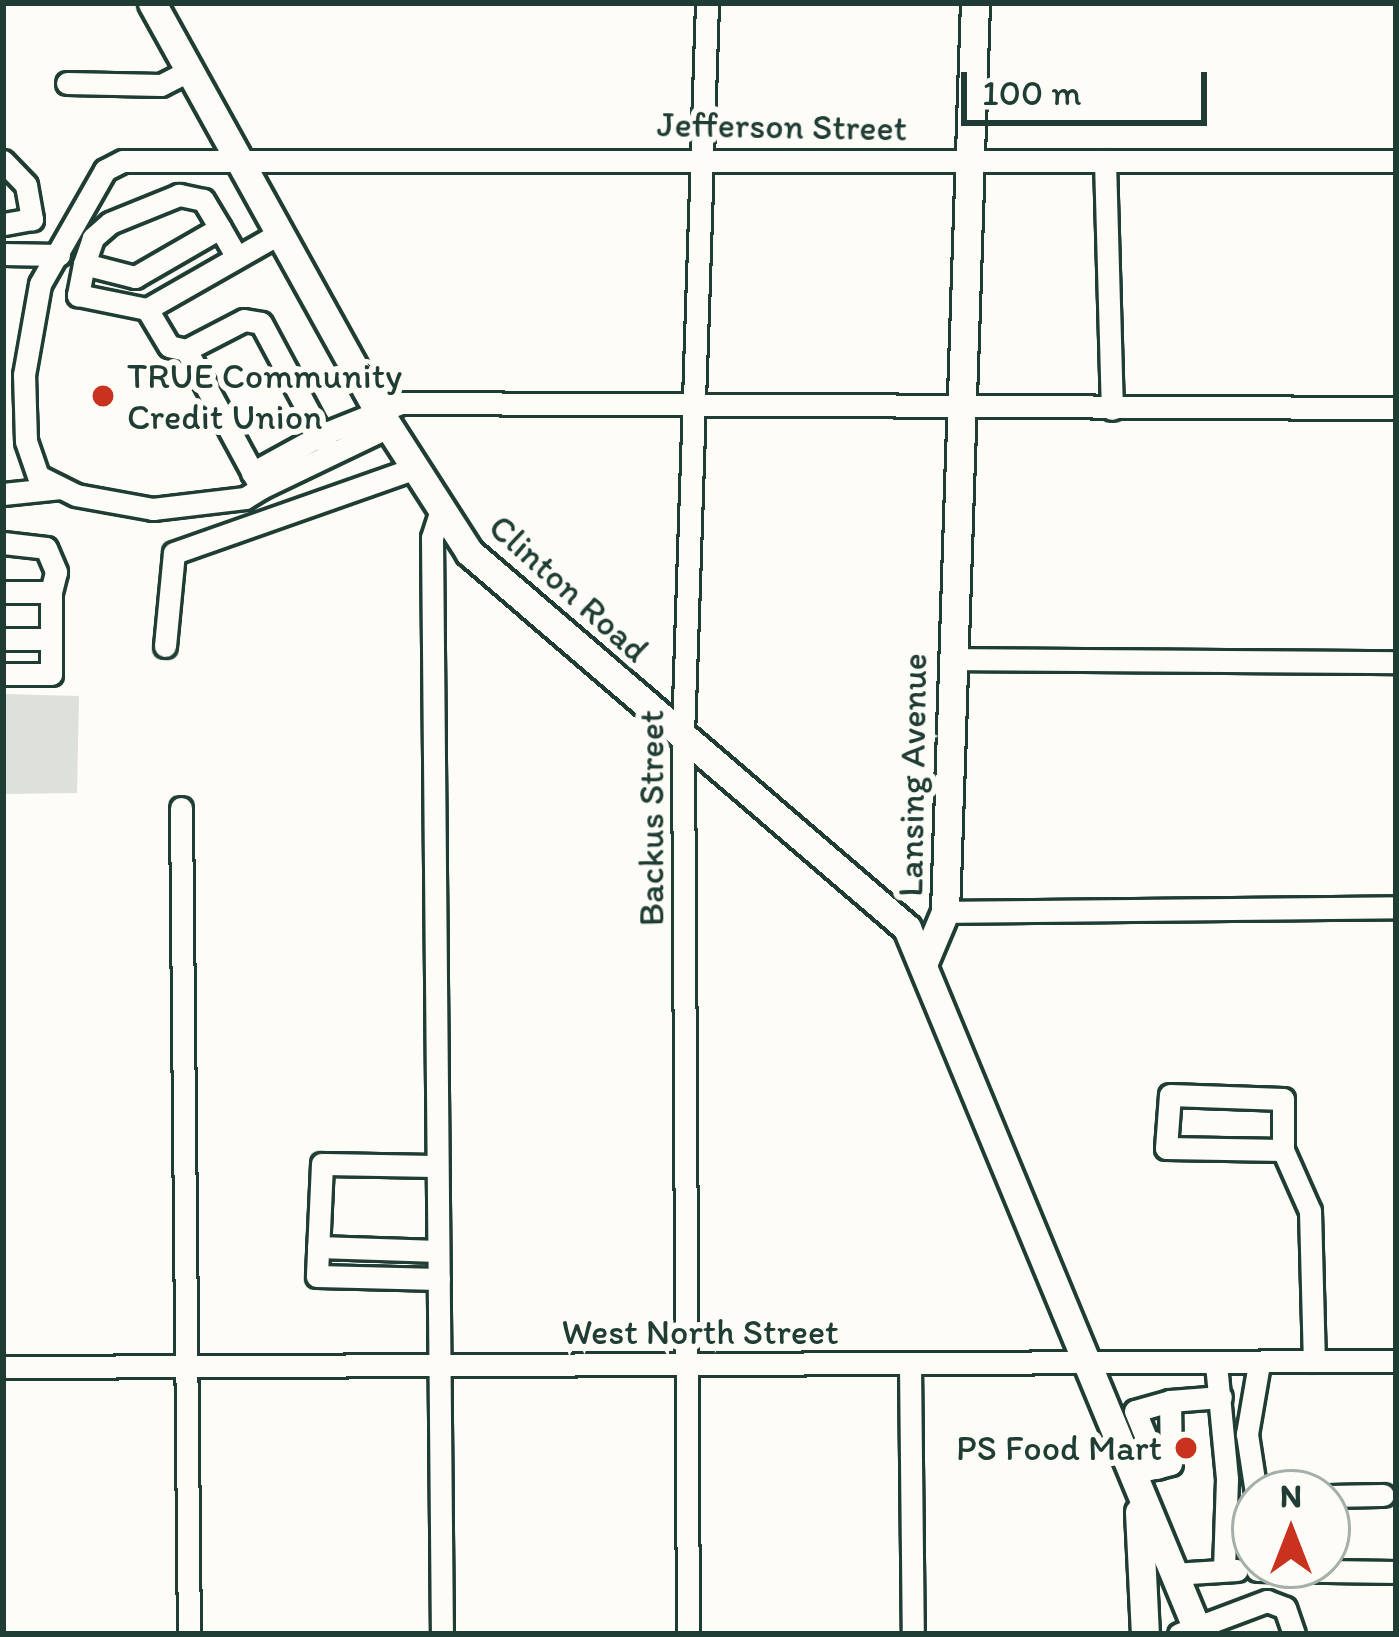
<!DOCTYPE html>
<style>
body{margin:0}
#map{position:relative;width:1399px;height:1637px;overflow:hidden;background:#fdfcf7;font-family:Itim,sans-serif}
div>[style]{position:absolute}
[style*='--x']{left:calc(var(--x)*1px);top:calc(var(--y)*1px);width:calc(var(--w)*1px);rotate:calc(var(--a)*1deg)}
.green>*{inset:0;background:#dde0db}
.roads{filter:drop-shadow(3px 0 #1f3d34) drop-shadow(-3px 0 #1f3d34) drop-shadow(0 3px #1f3d34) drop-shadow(0 -3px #1f3d34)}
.minor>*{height:21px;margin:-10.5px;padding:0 10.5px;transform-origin:10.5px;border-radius:10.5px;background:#fdfcf7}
.major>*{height:27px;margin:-13.5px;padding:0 13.5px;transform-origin:13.5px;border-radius:13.5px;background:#fdfcf7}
.dots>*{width:33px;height:33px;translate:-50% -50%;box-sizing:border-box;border:6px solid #fdfcf7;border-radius:50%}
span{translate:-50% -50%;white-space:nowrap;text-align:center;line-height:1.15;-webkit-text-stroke:12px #fdfcf7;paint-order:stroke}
.street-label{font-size:36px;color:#1f3d34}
.poi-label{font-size:36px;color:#1f3d34}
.left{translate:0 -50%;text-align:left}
.right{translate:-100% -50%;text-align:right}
.frame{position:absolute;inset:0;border:6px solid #1f3d34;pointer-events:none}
.north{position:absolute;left:1231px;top:1469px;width:120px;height:120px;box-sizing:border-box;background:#fdfcf7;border:3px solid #a4b0a9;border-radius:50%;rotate:0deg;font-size:33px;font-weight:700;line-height:48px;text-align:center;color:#1f3d34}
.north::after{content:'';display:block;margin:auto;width:42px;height:54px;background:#c8321e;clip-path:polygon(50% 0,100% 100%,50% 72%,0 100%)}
.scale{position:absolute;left:961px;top:72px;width:246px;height:54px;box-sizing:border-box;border:6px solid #1f3d34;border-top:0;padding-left:15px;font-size:36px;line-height:42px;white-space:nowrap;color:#1f3d34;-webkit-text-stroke:9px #fdfcf7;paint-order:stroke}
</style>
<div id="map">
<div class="green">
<div style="clip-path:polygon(3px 694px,79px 696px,77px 793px,3px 794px)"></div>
</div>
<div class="roads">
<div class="minor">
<div style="--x:67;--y:83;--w:94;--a:1.2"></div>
<div style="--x:161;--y:85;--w:33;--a:-27"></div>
<div style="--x:3;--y:161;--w:33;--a:46"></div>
<div style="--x:26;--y:185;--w:35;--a:80"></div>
<div style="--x:32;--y:219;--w:29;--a:170"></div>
<div style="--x:1105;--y:161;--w:248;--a:88.4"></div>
<div style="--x:220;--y:228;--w:33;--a:-121"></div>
<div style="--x:203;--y:200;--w:25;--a:-168"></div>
<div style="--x:179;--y:195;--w:74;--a:157.9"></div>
<div style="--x:110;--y:223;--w:23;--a:139"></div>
<div style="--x:93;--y:238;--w:28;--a:109"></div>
<div style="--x:84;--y:264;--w:53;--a:14.3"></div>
<div style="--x:135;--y:277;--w:98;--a:-30"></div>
<div style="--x:220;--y:228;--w:30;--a:60"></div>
<div style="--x:3;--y:254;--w:56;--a:1"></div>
<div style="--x:84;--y:264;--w:32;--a:101"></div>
<div style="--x:78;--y:295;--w:70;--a:11.5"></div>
<div style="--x:186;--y:350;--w:17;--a:-167"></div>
<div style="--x:169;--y:346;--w:43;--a:-120.7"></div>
<div style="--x:147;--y:309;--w:153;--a:-29.7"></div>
<div style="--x:388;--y:427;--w:141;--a:154.3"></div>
<div style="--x:261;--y:488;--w:157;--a:-118.5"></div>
<div style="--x:186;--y:350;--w:65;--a:-27.3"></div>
<div style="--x:244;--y:320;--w:17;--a:10"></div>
<div style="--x:261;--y:323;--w:127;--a:61.8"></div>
<div style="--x:321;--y:435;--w:86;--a:-21.8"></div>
<div style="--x:401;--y:403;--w:995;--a:0.29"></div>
<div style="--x:252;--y:473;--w:79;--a:-28.8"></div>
<div style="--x:321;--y:435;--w:10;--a:61"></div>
<div style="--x:261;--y:488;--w:19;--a:148"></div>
<div style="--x:245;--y:498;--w:93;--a:173.2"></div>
<div style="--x:153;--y:509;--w:78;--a:-169.7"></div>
<div style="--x:76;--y:495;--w:42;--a:-153.4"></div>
<div style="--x:38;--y:476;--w:37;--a:-109"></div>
<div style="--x:26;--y:441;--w:66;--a:-91.7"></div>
<div style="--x:24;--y:375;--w:92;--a:-80"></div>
<div style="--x:40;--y:284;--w:131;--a:-60.3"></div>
<div style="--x:105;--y:170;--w:20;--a:-27"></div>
<div style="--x:123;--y:161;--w:1273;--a:0"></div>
<div style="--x:3;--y:494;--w:58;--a:-5.9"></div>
<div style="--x:440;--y:513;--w:26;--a:108"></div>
<div style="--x:432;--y:538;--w:1096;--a:89.48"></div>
<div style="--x:3;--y:543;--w:43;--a:6.6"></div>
<div style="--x:46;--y:548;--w:26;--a:67"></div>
<div style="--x:56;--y:572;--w:21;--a:104"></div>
<div style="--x:3;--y:592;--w:48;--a:0"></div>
<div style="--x:51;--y:592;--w:82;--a:90"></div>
<div style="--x:51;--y:674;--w:48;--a:180"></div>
<div style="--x:3;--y:639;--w:48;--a:0"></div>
<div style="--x:165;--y:646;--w:93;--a:-84.5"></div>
<div style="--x:174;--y:553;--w:253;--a:-19.4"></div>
<div style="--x:950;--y:659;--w:446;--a:0.4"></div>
<div style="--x:181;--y:808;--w:826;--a:89.45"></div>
<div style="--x:945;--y:912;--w:451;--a:-0.6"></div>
<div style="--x:1283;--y:1150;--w:117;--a:-179"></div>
<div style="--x:1166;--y:1148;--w:53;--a:-85.7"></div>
<div style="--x:1170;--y:1095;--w:113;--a:2"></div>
<div style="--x:1283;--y:1099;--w:51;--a:90"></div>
<div style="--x:1283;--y:1150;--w:67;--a:66.1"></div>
<div style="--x:1310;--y:1211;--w:150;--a:88.5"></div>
<div style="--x:437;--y:1166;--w:115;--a:-179"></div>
<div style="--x:322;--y:1164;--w:112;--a:92.6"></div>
<div style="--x:317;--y:1276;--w:122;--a:1.4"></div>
<div style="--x:318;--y:1247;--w:120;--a:1.9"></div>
<div style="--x:1216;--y:1364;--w:116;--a:84.5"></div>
<div style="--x:1227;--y:1479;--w:91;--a:91.9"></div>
<div style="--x:910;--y:1365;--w:269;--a:89.4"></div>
<div style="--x:3;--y:1367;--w:1393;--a:-0.25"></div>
<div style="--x:1170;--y:1401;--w:51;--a:-4.5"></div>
<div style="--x:1131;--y:1473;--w:25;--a:-12"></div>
<div style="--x:1155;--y:1468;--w:16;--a:-14"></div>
<div style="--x:1171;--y:1464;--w:63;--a:-90.9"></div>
<div style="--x:1170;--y:1401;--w:36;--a:164"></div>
<div style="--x:1135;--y:1411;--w:61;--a:67.7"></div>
<div style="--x:1256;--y:1493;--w:60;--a:-98.7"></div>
<div style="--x:1247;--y:1434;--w:71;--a:-80.3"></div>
<div style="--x:1327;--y:1496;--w:56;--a:-1"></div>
<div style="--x:1257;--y:1570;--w:139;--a:0.8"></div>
<div style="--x:1173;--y:1574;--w:64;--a:-3.6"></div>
<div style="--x:688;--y:1634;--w:899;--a:-90.32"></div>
<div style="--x:683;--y:735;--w:732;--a:-88.12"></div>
<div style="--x:1179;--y:1634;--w:94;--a:-20.6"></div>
<div style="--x:1267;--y:1601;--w:19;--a:21"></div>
<div style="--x:1285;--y:1608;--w:28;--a:71"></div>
</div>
<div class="major">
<div style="--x:152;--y:3;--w:466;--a:61"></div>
<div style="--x:378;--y:410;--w:169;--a:57.3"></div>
<div style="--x:469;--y:552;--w:577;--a:40.64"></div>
<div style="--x:907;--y:928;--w:764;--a:67.53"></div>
<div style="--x:924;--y:962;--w:54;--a:-67.2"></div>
<div style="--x:945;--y:912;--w:909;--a:-88.11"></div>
<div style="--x:1139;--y:1512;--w:122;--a:87.2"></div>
</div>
</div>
<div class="dots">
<div style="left:103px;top:396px;background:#c8321e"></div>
<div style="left:1186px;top:1448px;background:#c8321e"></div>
</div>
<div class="street-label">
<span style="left:782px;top:126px;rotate:1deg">Jefferson Street</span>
<span style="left:569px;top:588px;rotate:42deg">Clinton Road</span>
<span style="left:912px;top:775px;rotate:-89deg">Lansing Avenue</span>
<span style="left:651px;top:818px;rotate:-90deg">Backus Street</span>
<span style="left:700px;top:1332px">West North Street</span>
</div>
<div class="poi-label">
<span class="left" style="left:127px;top:396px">TRUE Community<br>Credit Union</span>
<span class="right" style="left:1162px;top:1448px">PS Food Mart</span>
</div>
<div class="frame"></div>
<div class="north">N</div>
<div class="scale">100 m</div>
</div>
